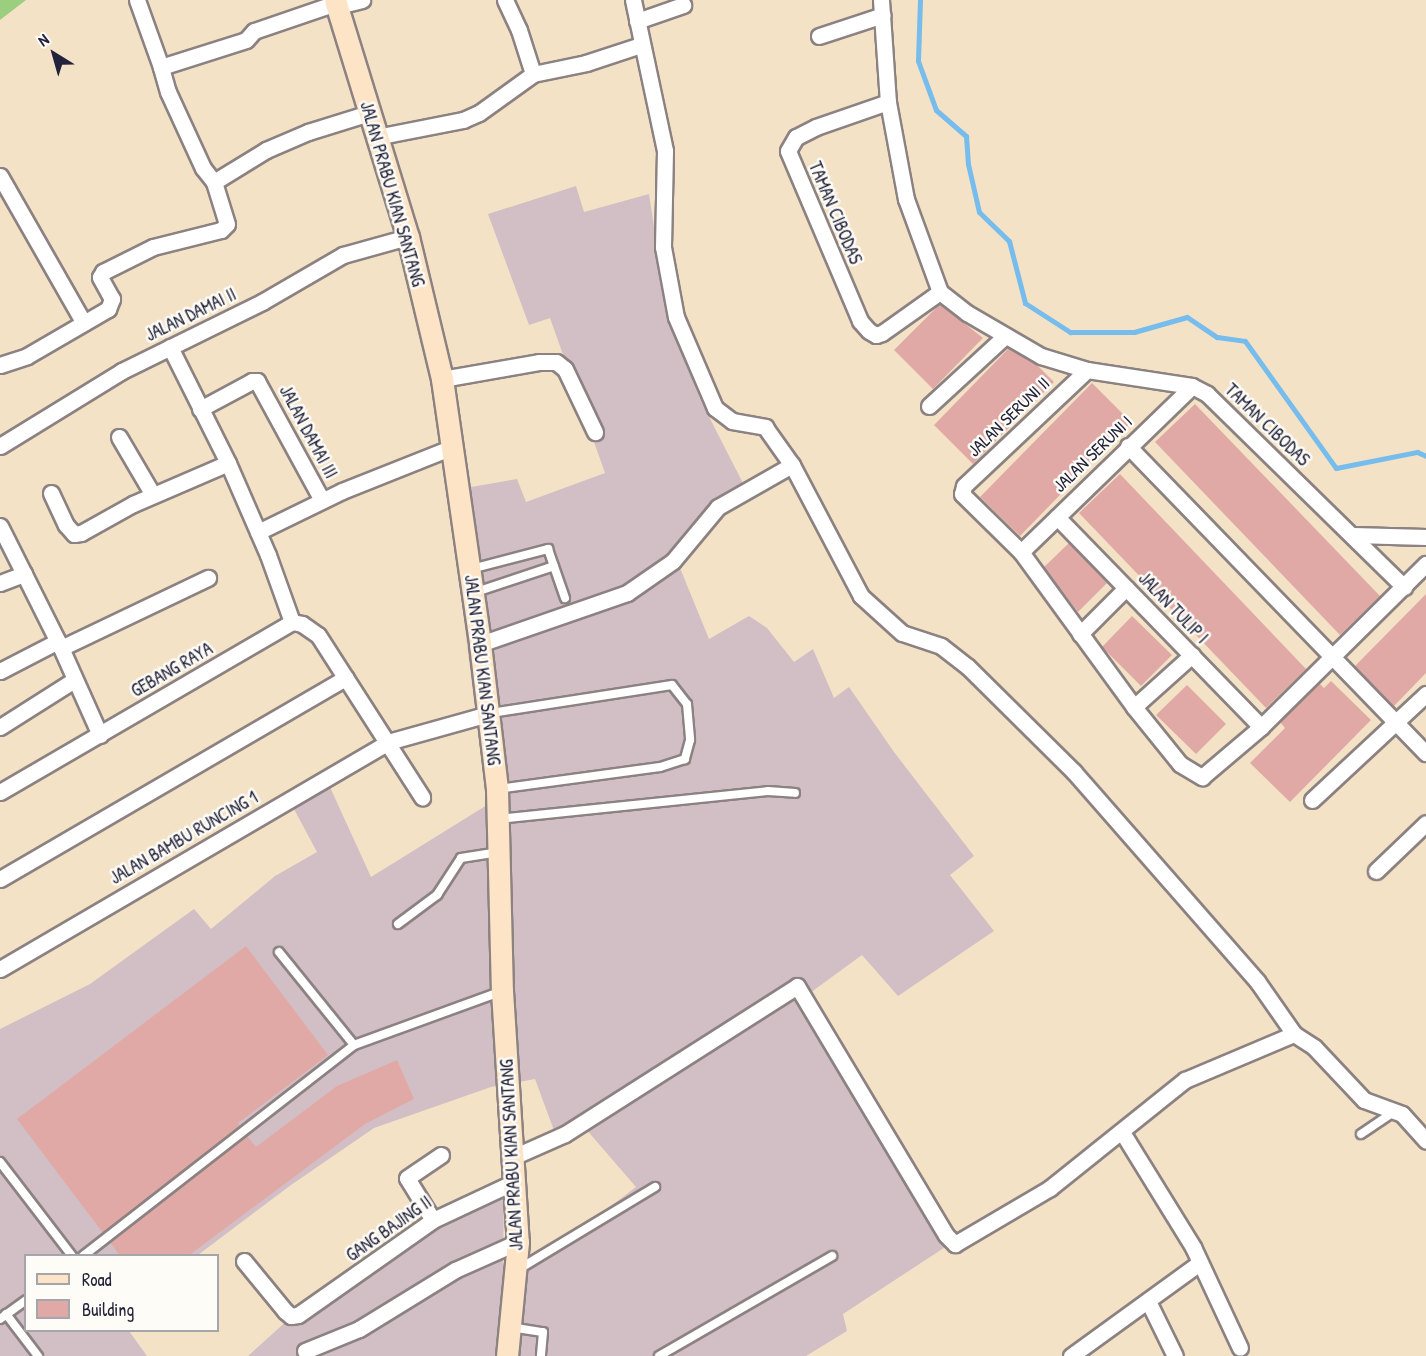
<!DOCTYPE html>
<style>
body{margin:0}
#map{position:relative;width:1426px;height:1356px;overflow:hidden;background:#f4e2c7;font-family:"Patrick Hand",sans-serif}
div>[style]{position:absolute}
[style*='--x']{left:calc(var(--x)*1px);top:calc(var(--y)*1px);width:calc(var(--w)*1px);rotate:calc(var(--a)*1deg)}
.industrial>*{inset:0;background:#d2bec5}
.green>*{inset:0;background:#9bcf7f}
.stream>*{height:5px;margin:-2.5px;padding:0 2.5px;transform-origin:2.5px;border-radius:2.5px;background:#76bced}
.building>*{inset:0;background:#e1a9a6}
.roads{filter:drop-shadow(2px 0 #8b8281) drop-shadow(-2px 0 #8b8281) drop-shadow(0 2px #8b8281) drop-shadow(0 -2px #8b8281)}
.lane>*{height:8px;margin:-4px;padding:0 4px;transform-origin:4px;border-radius:4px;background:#fff}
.street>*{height:15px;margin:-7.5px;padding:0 7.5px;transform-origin:7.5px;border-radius:7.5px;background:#fff}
.secondary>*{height:21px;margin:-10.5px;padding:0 10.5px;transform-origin:10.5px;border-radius:10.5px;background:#fee4c6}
span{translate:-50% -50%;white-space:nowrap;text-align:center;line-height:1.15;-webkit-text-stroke:5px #fdfcf7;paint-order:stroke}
.street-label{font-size:18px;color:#22223b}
.legend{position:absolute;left:24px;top:1254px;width:195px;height:78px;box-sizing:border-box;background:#fdfcf7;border:2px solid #a5a5ac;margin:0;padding:8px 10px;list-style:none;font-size:18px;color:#22223b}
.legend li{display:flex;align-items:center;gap:12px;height:30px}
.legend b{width:30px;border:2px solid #a5a5ac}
.north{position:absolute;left:24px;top:24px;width:60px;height:60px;-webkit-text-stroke:4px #fdfcf7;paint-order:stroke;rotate:323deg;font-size:16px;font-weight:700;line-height:24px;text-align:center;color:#22223b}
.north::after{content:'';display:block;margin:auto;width:21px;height:27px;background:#22223b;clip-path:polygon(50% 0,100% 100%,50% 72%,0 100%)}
</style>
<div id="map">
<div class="industrial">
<div style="clip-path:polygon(576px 186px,584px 212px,649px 194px,668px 319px,701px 401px,748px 493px,705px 522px,680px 568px,709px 639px,749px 616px,767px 628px,794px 662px,813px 649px,834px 698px,849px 687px,894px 752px,974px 856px,950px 875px,994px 931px,898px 996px,862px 955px,810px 993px,953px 1242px,843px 1314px,847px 1331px,806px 1356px,248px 1356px,300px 1309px,440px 1217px,504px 1193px,503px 1270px,574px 1234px,636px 1187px,579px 1121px,556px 1136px,535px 1079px,491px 1087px,374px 1128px,291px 1185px,198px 1255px,26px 1256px,26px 1330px,129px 1331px,147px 1356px,0 1356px,0 1029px,90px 984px,194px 909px,211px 929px,275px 876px,317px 852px,287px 796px,324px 774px,371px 877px,487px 805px,448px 491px,517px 479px,526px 502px,605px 473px,550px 318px,529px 325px,488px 214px)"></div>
</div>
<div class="green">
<div style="clip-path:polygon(0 0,26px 0,0 20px)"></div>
</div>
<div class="stream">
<div style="--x:920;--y:0;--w:61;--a:91.9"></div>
<div style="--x:918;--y:61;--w:52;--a:69.8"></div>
<div style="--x:936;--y:110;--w:40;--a:41"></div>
<div style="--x:966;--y:136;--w:28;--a:86"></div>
<div style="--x:968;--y:164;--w:49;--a:77.1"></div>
<div style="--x:979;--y:212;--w:42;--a:44"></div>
<div style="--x:1009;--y:241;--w:64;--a:75.5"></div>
<div style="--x:1025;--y:303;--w:54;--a:32.8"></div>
<div style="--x:1070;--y:332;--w:64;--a:0"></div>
<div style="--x:1134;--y:332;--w:55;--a:-15.8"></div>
<div style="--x:1187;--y:317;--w:36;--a:34"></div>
<div style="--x:1217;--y:337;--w:28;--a:8"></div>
<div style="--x:1245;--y:341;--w:156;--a:54.4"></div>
<div style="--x:1336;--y:468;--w:83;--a:-11.2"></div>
<div style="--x:1417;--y:452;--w:10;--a:24"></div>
</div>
<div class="building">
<div style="clip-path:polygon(940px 304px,983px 338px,933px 389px,894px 350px)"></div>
<div style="clip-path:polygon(1009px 348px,1037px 365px,1054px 382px,973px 464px,934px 425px)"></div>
<div style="clip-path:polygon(1092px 383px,1131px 422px,1020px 536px,980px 497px)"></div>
<div style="clip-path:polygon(1195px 404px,1380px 596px,1340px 635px,1155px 442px)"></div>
<div style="clip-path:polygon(1120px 474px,1306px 669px,1266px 708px,1079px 513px)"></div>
<div style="clip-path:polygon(1069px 543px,1107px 583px,1078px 612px,1044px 567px)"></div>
<div style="clip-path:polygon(1426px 594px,1426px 673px,1394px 706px,1355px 666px)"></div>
<div style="clip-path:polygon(1132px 616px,1172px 655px,1141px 686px,1102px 647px)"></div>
<div style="clip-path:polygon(1331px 681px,1371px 720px,1290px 802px,1250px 763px,1285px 728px,1280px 722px,1319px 683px,1324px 688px)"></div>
<div style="clip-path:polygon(1187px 685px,1226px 724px,1196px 754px,1156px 715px)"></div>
<div style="clip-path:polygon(246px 946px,328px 1055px,238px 1123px,240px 1126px,103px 1233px,17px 1119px)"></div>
<div style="clip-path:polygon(397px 1060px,414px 1099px,365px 1124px,188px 1256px,120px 1256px,110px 1242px,247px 1136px,256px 1147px,337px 1086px)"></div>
</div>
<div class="roads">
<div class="lane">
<div style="--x:471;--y:569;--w:80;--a:-14.6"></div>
<div style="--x:548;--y:549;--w:52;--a:70.9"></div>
<div style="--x:476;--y:592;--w:82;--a:-18.4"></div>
<div style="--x:491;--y:713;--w:183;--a:-8.8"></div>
<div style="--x:672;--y:685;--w:24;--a:52"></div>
<div style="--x:687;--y:704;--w:36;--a:85"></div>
<div style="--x:690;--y:740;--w:20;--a:105"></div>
<div style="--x:685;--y:759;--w:26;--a:162"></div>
<div style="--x:660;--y:767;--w:163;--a:172.3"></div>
<div style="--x:498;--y:819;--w:271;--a:-5.9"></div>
<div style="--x:768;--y:791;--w:27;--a:4"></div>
<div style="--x:398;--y:924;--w:49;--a:-36.6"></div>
<div style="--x:437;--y:895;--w:44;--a:-57"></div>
<div style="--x:461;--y:858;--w:37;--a:-9"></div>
<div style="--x:279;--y:952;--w:119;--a:51.1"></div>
<div style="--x:1361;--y:1134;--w:40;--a:-34"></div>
<div style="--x:0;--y:1162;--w:118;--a:52.5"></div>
<div style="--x:83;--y:1256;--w:343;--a:-37.9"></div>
<div style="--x:354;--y:1045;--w:155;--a:-20"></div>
<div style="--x:519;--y:1269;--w:159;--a:-31.1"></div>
<div style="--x:6;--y:1314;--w:53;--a:52.7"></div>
<div style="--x:0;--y:1319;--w:32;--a:-36"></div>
<div style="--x:510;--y:1327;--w:33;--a:9"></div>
<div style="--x:543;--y:1332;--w:24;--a:95"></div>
<div style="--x:659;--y:1356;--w:200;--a:-30"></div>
</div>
<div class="street">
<div style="--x:137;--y:0;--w:71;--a:70.3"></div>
<div style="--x:161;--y:67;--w:89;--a:-17.6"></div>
<div style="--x:246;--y:40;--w:12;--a:-48"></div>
<div style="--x:254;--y:31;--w:87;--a:-18.9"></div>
<div style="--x:505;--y:0;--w:33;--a:65"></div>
<div style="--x:519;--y:30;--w:46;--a:72.3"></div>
<div style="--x:633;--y:0;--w:154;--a:78"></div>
<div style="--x:665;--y:151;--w:96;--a:91.2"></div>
<div style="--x:663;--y:247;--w:71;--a:79.5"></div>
<div style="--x:676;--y:317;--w:99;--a:66.8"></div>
<div style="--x:715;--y:408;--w:21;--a:37"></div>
<div style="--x:732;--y:421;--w:34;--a:10"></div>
<div style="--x:765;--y:427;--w:47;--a:54.6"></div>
<div style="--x:792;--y:465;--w:148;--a:62.2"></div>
<div style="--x:861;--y:596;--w:55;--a:42.1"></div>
<div style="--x:902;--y:633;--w:41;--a:18.4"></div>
<div style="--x:941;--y:646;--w:34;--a:38"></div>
<div style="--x:968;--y:667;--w:149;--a:44.7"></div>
<div style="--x:1074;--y:772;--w:278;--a:48.8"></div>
<div style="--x:1257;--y:981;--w:65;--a:55.1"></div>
<div style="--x:1294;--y:1034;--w:24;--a:33"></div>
<div style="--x:1314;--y:1047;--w:73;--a:46.7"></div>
<div style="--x:1364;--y:1100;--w:40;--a:20.2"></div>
<div style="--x:1402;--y:1114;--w:36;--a:48"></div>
<div style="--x:881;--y:0;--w:102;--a:86.1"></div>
<div style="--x:888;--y:102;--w:99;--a:79.5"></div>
<div style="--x:906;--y:199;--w:99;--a:69.9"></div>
<div style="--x:940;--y:292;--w:34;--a:38"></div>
<div style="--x:967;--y:313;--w:86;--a:30.2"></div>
<div style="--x:1041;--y:356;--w:48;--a:16.9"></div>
<div style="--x:1087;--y:370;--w:106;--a:8.7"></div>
<div style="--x:1192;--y:386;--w:17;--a:28"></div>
<div style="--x:1207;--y:394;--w:276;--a:44.4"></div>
<div style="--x:338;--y:6;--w:25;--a:-14"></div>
<div style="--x:637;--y:21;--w:49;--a:-19.2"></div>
<div style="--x:819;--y:36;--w:67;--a:-18.2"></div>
<div style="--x:888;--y:102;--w:76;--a:160.9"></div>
<div style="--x:816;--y:127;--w:22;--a:153"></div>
<div style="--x:796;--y:137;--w:16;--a:120"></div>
<div style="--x:788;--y:151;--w:185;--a:67"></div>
<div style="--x:860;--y:321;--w:13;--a:48"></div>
<div style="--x:869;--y:331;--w:8;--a:30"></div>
<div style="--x:876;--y:335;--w:6;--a:-18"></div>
<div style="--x:882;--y:333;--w:71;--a:-35.3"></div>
<div style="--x:376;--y:137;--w:89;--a:-11.1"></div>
<div style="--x:463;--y:120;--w:17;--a:-24"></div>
<div style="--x:479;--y:113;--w:67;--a:-35.8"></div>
<div style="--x:533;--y:74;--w:54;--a:-11.7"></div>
<div style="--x:586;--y:63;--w:58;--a:-18.1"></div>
<div style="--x:0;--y:176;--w:169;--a:60.3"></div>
<div style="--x:214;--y:182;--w:61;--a:-31.6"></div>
<div style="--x:266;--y:150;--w:46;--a:-23.2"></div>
<div style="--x:308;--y:132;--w:64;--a:-17.3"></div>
<div style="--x:170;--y:347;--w:130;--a:63.4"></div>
<div style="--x:228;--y:463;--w:100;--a:66.5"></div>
<div style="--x:268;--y:555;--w:71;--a:70.3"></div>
<div style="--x:0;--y:365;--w:28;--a:-18"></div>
<div style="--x:27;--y:356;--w:94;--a:-30.1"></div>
<div style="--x:108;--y:309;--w:11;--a:-68"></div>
<div style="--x:112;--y:299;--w:25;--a:-119"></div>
<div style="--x:100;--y:277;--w:6;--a:-59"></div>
<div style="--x:103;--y:272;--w:56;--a:-26.6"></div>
<div style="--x:153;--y:247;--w:70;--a:-14"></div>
<div style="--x:221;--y:230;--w:8;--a:-45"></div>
<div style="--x:227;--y:224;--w:44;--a:-107.2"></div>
<div style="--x:214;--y:182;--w:18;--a:-128"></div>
<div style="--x:203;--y:168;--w:84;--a:-114.7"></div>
<div style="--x:168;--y:92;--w:26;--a:-106"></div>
<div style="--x:1087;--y:370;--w:169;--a:136.7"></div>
<div style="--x:964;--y:486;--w:8;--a:104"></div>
<div style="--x:962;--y:494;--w:83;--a:44.5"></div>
<div style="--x:1021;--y:552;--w:192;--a:53.9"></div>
<div style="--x:1134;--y:707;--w:73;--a:51.1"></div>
<div style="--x:1180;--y:764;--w:26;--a:31"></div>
<div style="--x:1202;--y:777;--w:77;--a:-40.3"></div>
<div style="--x:1261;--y:727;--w:232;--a:-44.7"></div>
<div style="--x:442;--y:379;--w:98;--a:-9.9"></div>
<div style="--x:539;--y:362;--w:17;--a:0"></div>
<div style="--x:556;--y:362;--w:11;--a:38"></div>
<div style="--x:565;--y:369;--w:70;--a:64.5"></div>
<div style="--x:929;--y:406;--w:103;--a:-42.6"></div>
<div style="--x:200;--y:409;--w:59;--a:-28.3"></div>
<div style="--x:252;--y:381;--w:5;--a:0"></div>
<div style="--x:257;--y:381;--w:136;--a:61.4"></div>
<div style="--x:119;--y:437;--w:67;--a:59.6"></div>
<div style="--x:0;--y:446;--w:143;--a:-31.6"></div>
<div style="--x:122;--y:371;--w:156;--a:-26.2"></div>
<div style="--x:262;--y:302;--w:94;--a:-30.1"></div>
<div style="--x:343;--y:255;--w:67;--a:-15.5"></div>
<div style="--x:1128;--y:446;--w:428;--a:45.9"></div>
<div style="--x:51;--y:493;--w:35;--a:65"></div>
<div style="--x:66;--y:525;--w:12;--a:48"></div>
<div style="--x:74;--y:534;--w:7;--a:-8"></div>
<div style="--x:81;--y:533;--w:60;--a:-29.1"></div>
<div style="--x:133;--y:504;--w:103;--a:-23.3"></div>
<div style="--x:1057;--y:517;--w:293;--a:45.8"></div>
<div style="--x:0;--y:526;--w:136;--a:63.4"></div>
<div style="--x:258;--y:532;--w:93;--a:-26"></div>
<div style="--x:342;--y:491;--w:116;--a:-21.7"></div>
<div style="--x:1353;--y:535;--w:73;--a:1.6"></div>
<div style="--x:1021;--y:552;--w:238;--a:-44.1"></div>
<div style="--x:0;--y:583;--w:26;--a:-21"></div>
<div style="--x:1080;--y:634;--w:65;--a:-45"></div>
<div style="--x:480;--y:644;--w:156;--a:-19.1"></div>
<div style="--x:627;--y:593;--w:56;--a:-34.8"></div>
<div style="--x:673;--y:561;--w:70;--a:-50.2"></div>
<div style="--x:718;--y:507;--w:85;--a:-29.6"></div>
<div style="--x:0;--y:671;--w:65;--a:-27.3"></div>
<div style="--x:1134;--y:707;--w:78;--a:-41.9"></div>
<div style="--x:0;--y:727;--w:88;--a:-32.4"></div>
<div style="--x:100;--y:735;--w:95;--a:-114.1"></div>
<div style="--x:61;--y:648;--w:163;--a:-25.5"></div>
<div style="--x:0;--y:792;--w:338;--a:-30.2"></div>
<div style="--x:292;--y:622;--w:10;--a:11"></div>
<div style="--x:302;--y:624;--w:19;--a:35"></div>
<div style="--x:318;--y:635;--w:193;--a:57.3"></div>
<div style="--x:1312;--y:800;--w:156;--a:-42.9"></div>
<div style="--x:1376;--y:871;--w:69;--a:-43.8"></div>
<div style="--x:0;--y:879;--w:400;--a:-30.2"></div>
<div style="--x:0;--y:969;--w:450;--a:-30.3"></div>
<div style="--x:388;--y:742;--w:104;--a:-15.6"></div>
<div style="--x:1122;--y:1132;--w:135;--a:58.3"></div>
<div style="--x:1193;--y:1247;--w:111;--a:65"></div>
<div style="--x:513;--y:1157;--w:57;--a:-23.9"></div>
<div style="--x:565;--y:1134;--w:275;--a:-32.5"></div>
<div style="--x:797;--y:986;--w:290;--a:59.1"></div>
<div style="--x:946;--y:1235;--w:13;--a:45"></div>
<div style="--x:955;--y:1244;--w:110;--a:-30.5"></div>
<div style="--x:1050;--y:1188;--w:173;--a:-38.7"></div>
<div style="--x:1185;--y:1080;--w:118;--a:-22.9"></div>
<div style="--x:433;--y:1220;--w:49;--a:-121.8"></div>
<div style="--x:407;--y:1178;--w:41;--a:-34.1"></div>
<div style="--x:244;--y:1261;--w:65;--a:50.6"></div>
<div style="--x:285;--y:1311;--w:8;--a:40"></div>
<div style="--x:291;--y:1316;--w:7;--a:-8"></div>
<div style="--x:298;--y:1315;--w:165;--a:-35.1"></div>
<div style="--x:433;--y:1220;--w:89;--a:-25.1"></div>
<div style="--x:1148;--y:1301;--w:61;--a:63.9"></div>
<div style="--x:305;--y:1351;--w:58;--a:-22.2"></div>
<div style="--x:359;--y:1329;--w:113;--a:-31.6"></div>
<div style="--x:455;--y:1270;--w:69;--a:-24"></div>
<div style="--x:1071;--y:1356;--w:157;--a:-35.9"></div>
</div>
<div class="secondary">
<div style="--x:335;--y:0;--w:248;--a:72.9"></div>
<div style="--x:408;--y:237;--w:146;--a:76.5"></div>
<div style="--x:442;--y:379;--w:268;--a:81.8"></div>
<div style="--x:480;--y:644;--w:146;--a:83.3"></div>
<div style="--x:497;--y:789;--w:202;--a:88.6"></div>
<div style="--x:502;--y:991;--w:252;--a:86.4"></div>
<div style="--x:518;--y:1242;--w:115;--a:95.5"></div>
</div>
</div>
<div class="street-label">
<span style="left:392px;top:194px;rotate:74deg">JALAN PRABU KIAN SANTANG</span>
<span style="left:835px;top:213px;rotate:67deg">TAMAN CIBODAS</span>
<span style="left:191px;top:315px;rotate:-26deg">JALAN DAMAI II</span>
<span style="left:1009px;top:417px;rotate:-44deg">JALAN SERUNI II</span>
<span style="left:1267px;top:425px;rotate:44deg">TAMAN CIBODAS</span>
<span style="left:308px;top:432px;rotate:62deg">JALAN DAMAI III</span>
<span style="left:1093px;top:454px;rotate:-44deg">JALAN SERUNI I</span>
<span style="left:1173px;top:608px;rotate:46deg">JALAN TULIP I</span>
<span style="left:172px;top:670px;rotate:-30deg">GEBANG RAYA</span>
<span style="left:482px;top:670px;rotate:83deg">JALAN PRABU KIAN SANTANG</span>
<span style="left:184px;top:838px;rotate:-30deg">JALAN BAMBU RUNCING 1</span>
<span style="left:512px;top:1155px;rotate:-93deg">JALAN PRABU KIAN SANTANG</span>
<span style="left:389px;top:1229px;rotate:-35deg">GANG BAJING II</span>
</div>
<ul class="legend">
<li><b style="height:8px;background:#fee4c6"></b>Road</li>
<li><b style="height:16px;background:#e1a9a6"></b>Building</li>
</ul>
<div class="north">N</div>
</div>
